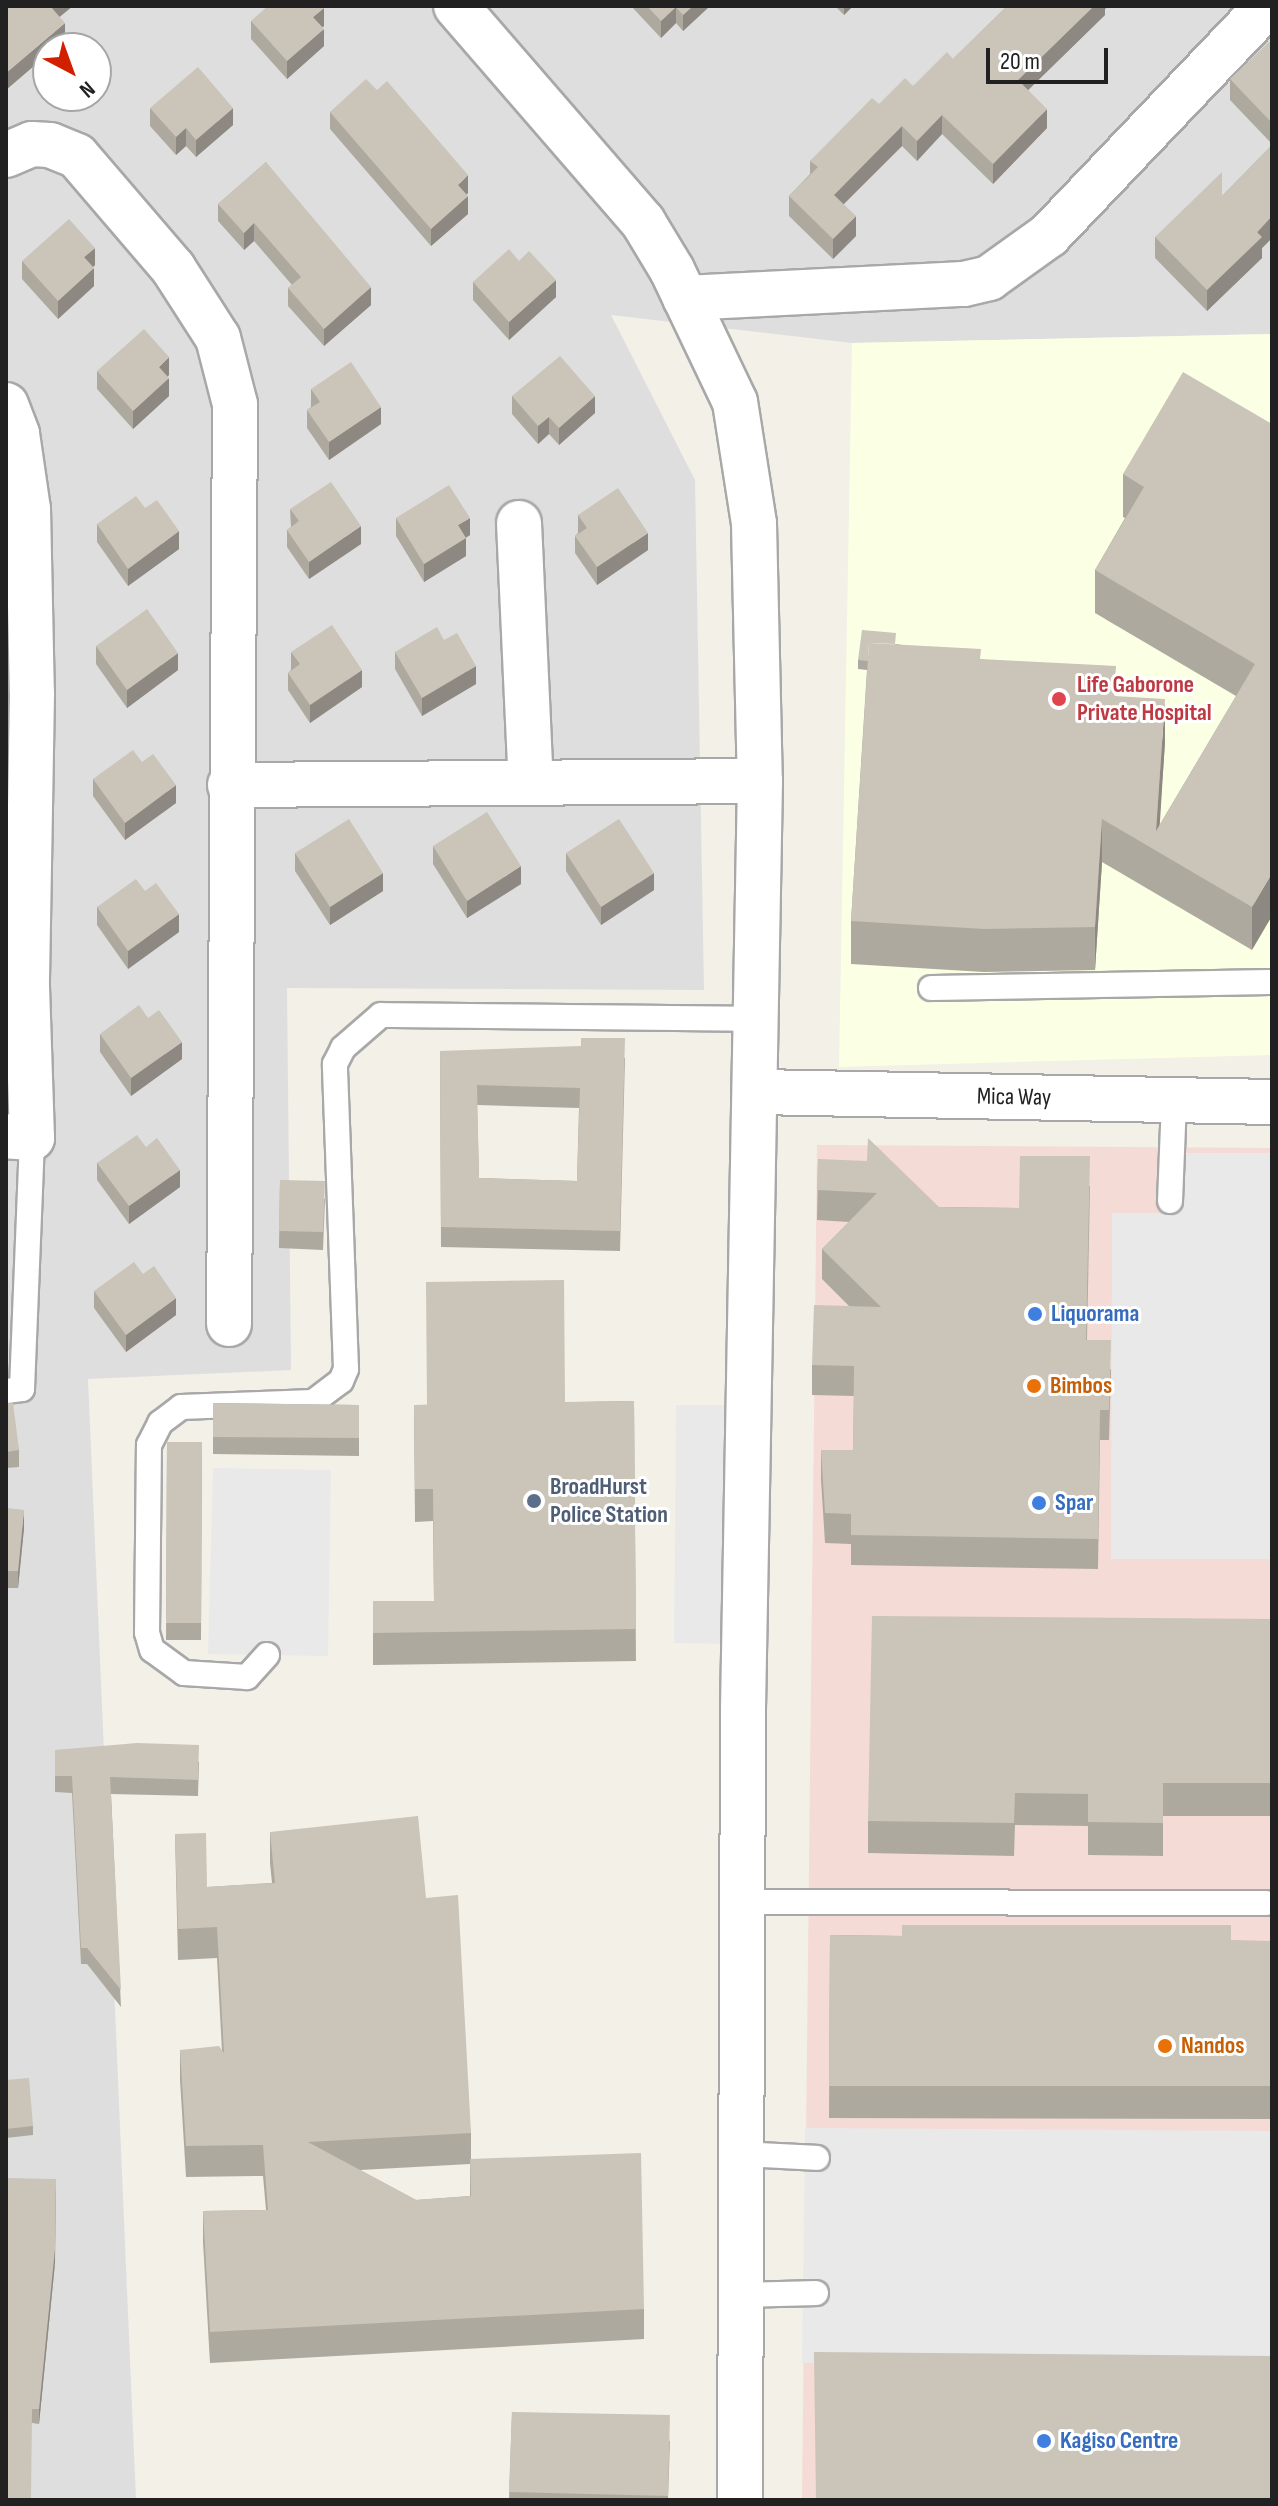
<!DOCTYPE html>
<style>
body{margin:0}
#map{position:relative;width:1278px;height:2506px;overflow:hidden;background:#f2f0e7;font-family:"Sofia Sans Condensed",sans-serif}
div>[style]{position:absolute}
[style*='--x']{left:calc(var(--x)*1px);top:calc(var(--y)*1px);width:calc(var(--w)*1px);rotate:calc(var(--a)*1deg)}
.residential>*{inset:0;background:#dfdede}
.commercial>*{inset:0;background:#f4dbd5}
.education>*{inset:0;background:#fbffe3}
.parking>*{inset:0;background:#e9e9e9}
.roads{filter:drop-shadow(2px 0 #a8a8a8) drop-shadow(-2px 0 #a8a8a8) drop-shadow(0 2px #a8a8a8) drop-shadow(0 -2px #a8a8a8)}
.lane>*{height:24px;margin:-12px;padding:0 12px;transform-origin:12px;border-radius:12px;background:#fff}
.street>*{height:44px;margin:-22px;padding:0 22px;transform-origin:22px;border-radius:22px;background:#fff}
.wall>*{inset:0;background:#aea99f}
.shaded-wall>*{inset:0;background:#8d8982}
.building>*{inset:0;background:#cac4b9}
.dots>*{width:22px;height:22px;translate:-50% -50%;box-sizing:border-box;border:4px solid #fff;border-radius:50%}
span{translate:-50% -50%;white-space:nowrap;text-align:center;line-height:1.15;-webkit-text-stroke:6px #fff;paint-order:stroke}
.health-label{font-size:24px;color:#be3a42;font-weight:700}
.left{translate:0 -50%;text-align:left}
.street-label{font-size:24px;color:#212121}
.shop-label{font-size:24px;color:#366cbe;font-weight:700}
.food-label{font-size:24px;color:#c56008;font-weight:700}
.service-label{font-size:24px;color:#4e5e75;font-weight:700}
.frame{position:absolute;inset:0;border:8px solid #212121;pointer-events:none}
.north{position:absolute;left:32px;top:32px;width:80px;height:80px;box-sizing:border-box;background:#fff;border:2px solid #a6a6a6;border-radius:50%;rotate:139deg;font-size:22px;font-weight:700;line-height:32px;text-align:center;color:#212121}
.north::after{content:'';display:block;margin:auto;width:28px;height:36px;background:#d21f00;clip-path:polygon(50% 0,100% 100%,50% 72%,0 100%)}
.scale{position:absolute;left:986px;top:48px;width:122px;height:36px;box-sizing:border-box;border:4px solid #212121;border-top:0;padding-left:10px;font-size:24px;line-height:28px;white-space:nowrap;color:#212121;-webkit-text-stroke:6px #fff;paint-order:stroke}
</style>
<div id="map">
<div class="residential">
<div style="clip-path:polygon(evenodd,6px 6px,1272px 6px,1272px 334px,852px 343px,611px 315px,695px 480px,704px 990px,287px 988px,291px 1370px,88px 1379px,136px 2500px,6px 2500px,6px 6px,48px 48px,96px 48px,96px 96px,48px 96px,48px 48px)"></div>
</div>
<div class="commercial">
<div style="clip-path:polygon(817px 1145px,1272px 1148px,1272px 2500px,802px 2500px)"></div>
</div>
<div class="education">
<div style="clip-path:polygon(1272px 334px,1272px 1055px,839px 1067px,852px 343px)"></div>
</div>
<div class="parking">
<div style="clip-path:polygon(1169px 1153px,1272px 1153px,1272px 1559px,1111px 1559px,1112px 1213px,1168px 1213px)"></div>
<div style="clip-path:polygon(676px 1405px,729px 1405px,727px 1644px,674px 1643px)"></div>
<div style="clip-path:polygon(213px 1468px,331px 1470px,328px 1656px,208px 1654px)"></div>
<div style="clip-path:polygon(805px 2128px,1272px 2131px,1272px 2367px,802px 2363px)"></div>
</div>
<div class="roads">
<div class="lane">
<div style="--x:931;--y:988;--w:341;--a:-1"></div>
<div style="--x:1170;--y:1201;--w:100;--a:-87.7"></div>
<div style="--x:6;--y:1391;--w:16;--a:-7"></div>
<div style="--x:22;--y:1389;--w:251;--a:-87.7"></div>
<div style="--x:267;--y:1655;--w:30;--a:132"></div>
<div style="--x:247;--y:1677;--w:63;--a:-176.4"></div>
<div style="--x:184;--y:1673;--w:39;--a:-144"></div>
<div style="--x:152;--y:1650;--w:18;--a:-106"></div>
<div style="--x:147;--y:1633;--w:188;--a:-89.4"></div>
<div style="--x:149;--y:1445;--w:25;--a:-63"></div>
<div style="--x:160;--y:1423;--w:26;--a:-37"></div>
<div style="--x:181;--y:1407;--w:132;--a:-2.2"></div>
<div style="--x:313;--y:1402;--w:35;--a:-37"></div>
<div style="--x:341;--y:1381;--w:13;--a:-67"></div>
<div style="--x:346;--y:1369;--w:305;--a:-92.1"></div>
<div style="--x:335;--y:1064;--w:18;--a:-63"></div>
<div style="--x:343;--y:1048;--w:50;--a:-41"></div>
<div style="--x:381;--y:1015;--w:377;--a:0.6"></div>
<div style="--x:744;--y:1902;--w:522;--a:0.11"></div>
<div style="--x:741;--y:2154;--w:76;--a:3"></div>
<div style="--x:742;--y:2295;--w:74;--a:-1.5"></div>
</div>
<div class="street">
<div style="--x:456;--y:6;--w:286;--a:49.1"></div>
<div style="--x:643;--y:222;--w:56;--a:58.9"></div>
<div style="--x:672;--y:270;--w:146;--a:64.5"></div>
<div style="--x:735;--y:402;--w:123;--a:81.1"></div>
<div style="--x:754;--y:524;--w:257;--a:88.7"></div>
<div style="--x:760;--y:781;--w:929;--a:91.05"></div>
<div style="--x:743;--y:1710;--w:790;--a:90.22"></div>
<div style="--x:6;--y:155;--w:28;--a:-23"></div>
<div style="--x:32;--y:144;--w:18;--a:3"></div>
<div style="--x:50;--y:145;--w:29;--a:22"></div>
<div style="--x:77;--y:156;--w:148;--a:49.4"></div>
<div style="--x:173;--y:268;--w:83;--a:57.3"></div>
<div style="--x:218;--y:338;--w:68;--a:75.6"></div>
<div style="--x:235;--y:404;--w:920;--a:90.37"></div>
<div style="--x:685;--y:298;--w:279;--a:-2.9"></div>
<div style="--x:964;--y:284;--w:26;--a:-13"></div>
<div style="--x:989;--y:278;--w:74;--a:-35.6"></div>
<div style="--x:1049;--y:235;--w:316;--a:-46.4"></div>
<div style="--x:6;--y:405;--w:31;--a:69"></div>
<div style="--x:17;--y:434;--w:76;--a:81.7"></div>
<div style="--x:28;--y:509;--w:184;--a:88.8"></div>
<div style="--x:32;--y:693;--w:294;--a:91"></div>
<div style="--x:27;--y:987;--w:151;--a:88.1"></div>
<div style="--x:32;--y:1138;--w:26;--a:-176"></div>
<div style="--x:519;--y:523;--w:260;--a:87.4"></div>
<div style="--x:230;--y:785;--w:530;--a:-0.43"></div>
<div style="--x:757;--y:1092;--w:515;--a:1.11"></div>
</div>
</div>
<div class="wall">
<div style="clip-path:polygon(631px 6px,710px 6px,683px 31px,676px 23px,661px 38px)"></div>
<div style="clip-path:polygon(835px 6px,853px 6px,844px 15px)"></div>
<div style="clip-path:polygon(1007px 6px,1108px 6px,1105px 9px,1105px 15px,1028px 90px,1047px 128px,993px 184px,942px 134px,917px 161px,902px 146px,843px 204px,856px 236px,833px 259px,789px 216px,789px 196px,810px 174px,810px 161px,879px 104px,913px 86px,953px 59px)"></div>
<div style="clip-path:polygon(251px 21px,324px 26px,322px 27px,324px 46px,287px 79px,251px 39px)"></div>
<div style="clip-path:polygon(1272px 45px,1272px 144px,1230px 100px,1230px 79px)"></div>
<div style="clip-path:polygon(377px 90px,468px 193px,466px 195px,468px 214px,431px 246px,330px 129px,330px 112px)"></div>
<div style="clip-path:polygon(150px 108px,233px 125px,196px 157px,186px 146px,176px 155px,150px 126px)"></div>
<div style="clip-path:polygon(1272px 145px,1272px 238px,1262px 248px,1262px 258px,1207px 311px,1155px 258px,1155px 237px,1222px 196px)"></div>
<div style="clip-path:polygon(266px 162px,371px 305px,324px 346px,288px 306px,288px 288px,292px 285px,254px 241px,244px 250px,218px 221px,218px 204px)"></div>
<div style="clip-path:polygon(22px 261px,95px 265px,93px 267px,94px 286px,58px 319px,22px 279px)"></div>
<div style="clip-path:polygon(519px 261px,556px 297px,509px 340px,473px 300px,473px 282px)"></div>
<div style="clip-path:polygon(97px 371px,169px 375px,168px 376px,169px 396px,133px 429px,97px 389px)"></div>
<div style="clip-path:polygon(311px 389px,381px 424px,329px 460px,307px 428px,307px 410px,311px 407px)"></div>
<div style="clip-path:polygon(512px 396px,595px 413px,559px 445px,549px 434px,538px 444px,512px 414px)"></div>
<div style="clip-path:polygon(1272px 424px,1252px 950px,1102px 862px,1095px 970px,984px 972px,851px 964px,851px 921px,867px 670px,858px 669px,858px 660px,896px 644px,981px 659px,1116px 696px,1165px 742px,1159px 826px,1236px 696px,1095px 613px,1095px 570px,1125px 518px,1123px 517px,1123px 474px)"></div>
<div style="clip-path:polygon(290px 509px,361px 544px,309px 579px,287px 547px,287px 530px,291px 527px)"></div>
<div style="clip-path:polygon(578px 515px,648px 550px,597px 585px,575px 553px,575px 536px,578px 533px)"></div>
<div style="clip-path:polygon(396px 518px,470px 535px,465px 538px,466px 556px,424px 582px,396px 536px)"></div>
<div style="clip-path:polygon(97px 524px,179px 549px,128px 586px,97px 542px)"></div>
<div style="clip-path:polygon(444px 640px,476px 684px,422px 716px,395px 669px,395px 652px)"></div>
<div style="clip-path:polygon(96px 646px,178px 670px,127px 708px,96px 664px)"></div>
<div style="clip-path:polygon(291px 652px,362px 687px,310px 723px,288px 690px,288px 673px,291px 670px)"></div>
<div style="clip-path:polygon(142px 762px,176px 803px,125px 840px,93px 796px,93px 779px)"></div>
<div style="clip-path:polygon(433px 846px,521px 884px,467px 918px,433px 864px)"></div>
<div style="clip-path:polygon(295px 853px,383px 891px,330px 925px,295px 871px)"></div>
<div style="clip-path:polygon(566px 853px,654px 890px,601px 925px,566px 871px)"></div>
<div style="clip-path:polygon(145px 891px,179px 932px,128px 969px,97px 925px,97px 907px)"></div>
<div style="clip-path:polygon(100px 1034px,182px 1059px,131px 1096px,100px 1052px)"></div>
<div style="clip-path:polygon(evenodd,440px 1051px,625px 1058px,620px 1251px,441px 1247px,440px 1051px,477px 1105px,579px 1108px,577px 1181px,479px 1178px,477px 1105px)"></div>
<div style="clip-path:polygon(146px 1147px,180px 1187px,129px 1224px,97px 1180px,97px 1163px)"></div>
<div style="clip-path:polygon(818px 1159px,939px 1207px,1019px 1208px,1090px 1186px,1087px 1340px,1111px 1370px,1109px 1440px,1100px 1440px,1098px 1569px,851px 1565px,851px 1544px,825px 1543px,821px 1480px,821px 1450px,853px 1450px,854px 1396px,812px 1395px,812px 1365px,849px 1306px,822px 1279px,822px 1249px,849px 1222px,817px 1220px)"></div>
<div style="clip-path:polygon(280px 1180px,325px 1199px,323px 1250px,279px 1248px)"></div>
<div style="clip-path:polygon(94px 1291px,176px 1315px,126px 1352px,94px 1308px)"></div>
<div style="clip-path:polygon(634px 1401px,636px 1661px,373px 1665px,373px 1601px,434px 1601px,433px 1521px,415px 1522px,414px 1405px)"></div>
<div style="clip-path:polygon(6px 1403px,19px 1450px,19px 1467px,6px 1468px)"></div>
<div style="clip-path:polygon(213px 1403px,359px 1405px,359px 1456px,213px 1454px)"></div>
<div style="clip-path:polygon(167px 1442px,202px 1442px,201px 1640px,166px 1640px)"></div>
<div style="clip-path:polygon(6px 1508px,24px 1528px,18px 1588px,6px 1588px)"></div>
<div style="clip-path:polygon(1272px 1619px,1272px 1816px,1163px 1816px,1163px 1856px,1088px 1855px,1088px 1826px,1015px 1825px,1014px 1856px,868px 1853px,868px 1821px)"></div>
<div style="clip-path:polygon(55px 1750px,199px 1762px,198px 1796px,111px 1794px,121px 2007px,87px 1964px,81px 1964px,72px 1793px,55px 1792px)"></div>
<div style="clip-path:polygon(evenodd,270px 1832px,426px 1898px,471px 2133px,471px 2159px,644px 2309px,644px 2339px,210px 2363px,203px 2242px,203px 2211px,266px 2210px,263px 2176px,186px 2177px,180px 2080px,180px 2050px,222px 2051px,217px 1958px,178px 1960px,175px 1834px,207px 1887px,272px 1883px,270px 1863px,270px 1832px,470px 2164px,470px 2196px,416px 2200px,360px 2170px,470px 2164px)"></div>
<div style="clip-path:polygon(830px 1935px,1272px 1941px,1272px 2119px,829px 2118px)"></div>
<div style="clip-path:polygon(6px 2080px,33px 2126px,33px 2135px,6px 2138px)"></div>
<div style="clip-path:polygon(55px 2263px,39px 2424px,32px 2423px,6px 2500px)"></div>
<div style="clip-path:polygon(512px 2412px,670px 2441px,668px 2500px,509px 2500px)"></div>
</div>
<div class="shaded-wall">
<div style="clip-path:polygon(53px 6px,73px 6px,51px 24px,51px 7px)"></div>
<div style="clip-path:polygon(693px 6px,710px 6px,683px 31px,683px 15px)"></div>
<div style="clip-path:polygon(844px 6px,853px 6px,844px 15px)"></div>
<div style="clip-path:polygon(1094px 6px,1108px 6px,1105px 9px,1105px 15px,1018px 100px,1018px 80px)"></div>
<div style="clip-path:polygon(676px 7px,676px 23px,661px 38px,661px 21px)"></div>
<div style="clip-path:polygon(324px 8px,324px 26px,313px 35px,313px 17px)"></div>
<div style="clip-path:polygon(65px 23px,65px 40px,55px 48px,48px 48px,48px 54px,6px 90px,6px 73px)"></div>
<div style="clip-path:polygon(324px 29px,324px 46px,287px 79px,287px 61px)"></div>
<div style="clip-path:polygon(233px 108px,233px 125px,196px 157px,196px 140px)"></div>
<div style="clip-path:polygon(1047px 109px,1047px 128px,993px 184px,993px 164px)"></div>
<div style="clip-path:polygon(942px 115px,942px 134px,917px 161px,917px 141px)"></div>
<div style="clip-path:polygon(902px 126px,902px 146px,834px 214px,834px 195px)"></div>
<div style="clip-path:polygon(186px 128px,186px 146px,176px 155px,176px 137px)"></div>
<div style="clip-path:polygon(468px 175px,468px 193px,458px 202px,458px 185px)"></div>
<div style="clip-path:polygon(468px 196px,468px 214px,431px 246px,431px 229px)"></div>
<div style="clip-path:polygon(856px 216px,856px 236px,833px 259px,833px 239px)"></div>
<div style="clip-path:polygon(1272px 216px,1272px 238px,1262px 248px,1262px 258px,1207px 311px,1207px 290px)"></div>
<div style="clip-path:polygon(254px 223px,254px 241px,244px 250px,244px 233px)"></div>
<div style="clip-path:polygon(95px 248px,95px 265px,84px 275px,84px 257px)"></div>
<div style="clip-path:polygon(94px 268px,94px 286px,58px 319px,58px 301px)"></div>
<div style="clip-path:polygon(556px 280px,556px 297px,509px 340px,509px 322px)"></div>
<div style="clip-path:polygon(371px 287px,371px 305px,324px 346px,324px 329px)"></div>
<div style="clip-path:polygon(169px 357px,169px 375px,159px 385px,159px 367px)"></div>
<div style="clip-path:polygon(169px 378px,169px 396px,133px 429px,133px 411px)"></div>
<div style="clip-path:polygon(595px 396px,595px 413px,559px 445px,559px 428px)"></div>
<div style="clip-path:polygon(381px 407px,381px 424px,329px 460px,329px 442px)"></div>
<div style="clip-path:polygon(549px 417px,549px 434px,538px 444px,538px 426px)"></div>
<div style="clip-path:polygon(470px 518px,470px 535px,458px 543px,458px 525px)"></div>
<div style="clip-path:polygon(361px 526px,361px 544px,309px 579px,309px 562px)"></div>
<div style="clip-path:polygon(179px 531px,179px 549px,128px 586px,128px 569px)"></div>
<div style="clip-path:polygon(648px 533px,648px 550px,597px 585px,597px 567px)"></div>
<div style="clip-path:polygon(466px 538px,466px 556px,424px 582px,424px 564px)"></div>
<div style="clip-path:polygon(178px 653px,178px 670px,127px 708px,127px 690px)"></div>
<div style="clip-path:polygon(476px 666px,476px 684px,422px 716px,422px 698px)"></div>
<div style="clip-path:polygon(362px 670px,362px 687px,310px 723px,310px 705px)"></div>
<div style="clip-path:polygon(1165px 699px,1165px 742px,1158px 852px,1156px 831px)"></div>
<div style="clip-path:polygon(176px 785px,176px 803px,125px 840px,125px 823px)"></div>
<div style="clip-path:polygon(1102px 819px,1102px 862px,1095px 970px,1095px 927px)"></div>
<div style="clip-path:polygon(521px 866px,521px 884px,467px 918px,467px 901px)"></div>
<div style="clip-path:polygon(383px 873px,383px 891px,330px 925px,330px 907px)"></div>
<div style="clip-path:polygon(654px 873px,654px 890px,601px 925px,601px 907px)"></div>
<div style="clip-path:polygon(1272px 873px,1272px 916px,1252px 950px,1252px 907px)"></div>
<div style="clip-path:polygon(179px 914px,179px 932px,128px 969px,128px 951px)"></div>
<div style="clip-path:polygon(182px 1042px,182px 1059px,131px 1096px,131px 1078px)"></div>
<div style="clip-path:polygon(180px 1170px,180px 1187px,129px 1224px,129px 1206px)"></div>
<div style="clip-path:polygon(176px 1298px,176px 1315px,126px 1352px,126px 1335px)"></div>
<div style="clip-path:polygon(24px 1510px,24px 1528px,18px 1588px,18px 1571px)"></div>
<div style="clip-path:polygon(56px 2179px,55px 2263px,39px 2424px,39px 2409px)"></div>
</div>
<div class="building">
<div style="clip-path:polygon(6px 6px,53px 6px,51px 7px,65px 23px,6px 73px)"></div>
<div style="clip-path:polygon(268px 6px,322px 6px,324px 8px,313px 17px,324px 29px,287px 61px,251px 21px)"></div>
<div style="clip-path:polygon(647px 6px,693px 6px,683px 15px,676px 7px,661px 21px)"></div>
<div style="clip-path:polygon(1007px 6px,1094px 6px,1018px 80px,1047px 109px,993px 164px,942px 115px,917px 141px,902px 126px,834px 195px,856px 216px,833px 239px,789px 196px,818px 167px,810px 161px,872px 98px,879px 104px,905px 78px,913px 86px,947px 52px,953px 59px)"></div>
<div style="clip-path:polygon(1269px 42px,1272px 45px,1272px 123px,1230px 79px)"></div>
<div style="clip-path:polygon(198px 67px,233px 108px,196px 140px,186px 128px,176px 137px,150px 108px)"></div>
<div style="clip-path:polygon(366px 79px,377px 90px,387px 81px,468px 175px,458px 185px,468px 196px,431px 229px,330px 112px)"></div>
<div style="clip-path:polygon(1272px 145px,1272px 216px,1257px 232px,1262px 237px,1207px 290px,1155px 237px,1222px 172px,1222px 196px)"></div>
<div style="clip-path:polygon(266px 162px,371px 287px,324px 329px,288px 288px,301px 277px,254px 223px,244px 233px,218px 204px)"></div>
<div style="clip-path:polygon(69px 219px,95px 248px,84px 257px,94px 268px,58px 301px,22px 261px)"></div>
<div style="clip-path:polygon(509px 249px,519px 261px,529px 251px,556px 280px,509px 322px,473px 282px)"></div>
<div style="clip-path:polygon(144px 329px,169px 357px,159px 367px,169px 378px,133px 411px,97px 371px)"></div>
<div style="clip-path:polygon(560px 356px,595px 396px,559px 428px,549px 417px,538px 426px,512px 396px)"></div>
<div style="clip-path:polygon(351px 362px,381px 407px,329px 442px,307px 410px,320px 402px,311px 389px)"></div>
<div style="clip-path:polygon(1183px 372px,1272px 424px,1272px 873px,1252px 907px,1102px 819px,1095px 927px,984px 929px,851px 921px,869px 643px,981px 649px,980px 659px,1116px 666px,1114px 696px,1165px 699px,1156px 831px,1255px 664px,1095px 570px,1144px 487px,1123px 474px)"></div>
<div style="clip-path:polygon(331px 482px,361px 526px,309px 562px,287px 530px,299px 521px,290px 509px)"></div>
<div style="clip-path:polygon(449px 485px,470px 518px,458px 525px,466px 538px,424px 564px,396px 518px)"></div>
<div style="clip-path:polygon(618px 488px,648px 533px,597px 567px,575px 536px,587px 528px,578px 515px)"></div>
<div style="clip-path:polygon(136px 496px,145px 508px,157px 500px,179px 531px,128px 569px,97px 524px)"></div>
<div style="clip-path:polygon(147px 609px,178px 653px,127px 690px,96px 646px)"></div>
<div style="clip-path:polygon(332px 625px,362px 670px,310px 705px,288px 673px,300px 664px,291px 652px)"></div>
<div style="clip-path:polygon(437px 627px,444px 640px,457px 633px,476px 666px,422px 698px,395px 652px)"></div>
<div style="clip-path:polygon(862px 630px,896px 633px,895px 644px,869px 643px,868px 661px,858px 660px)"></div>
<div style="clip-path:polygon(133px 750px,142px 762px,153px 754px,176px 785px,125px 823px,93px 779px)"></div>
<div style="clip-path:polygon(487px 812px,521px 866px,467px 901px,433px 846px)"></div>
<div style="clip-path:polygon(349px 819px,383px 873px,330px 907px,295px 853px)"></div>
<div style="clip-path:polygon(619px 819px,654px 873px,601px 907px,566px 853px)"></div>
<div style="clip-path:polygon(136px 879px,145px 891px,156px 883px,179px 914px,128px 951px,97px 907px)"></div>
<div style="clip-path:polygon(139px 1005px,148px 1018px,159px 1010px,182px 1042px,131px 1078px,100px 1034px)"></div>
<div style="clip-path:polygon(evenodd,581px 1038px,625px 1038px,620px 1231px,441px 1227px,440px 1051px,581px 1046px,581px 1038px,477px 1085px,580px 1088px,577px 1181px,479px 1178px,477px 1085px)"></div>
<div style="clip-path:polygon(137px 1135px,146px 1147px,157px 1138px,180px 1170px,129px 1206px,97px 1163px)"></div>
<div style="clip-path:polygon(868px 1138px,939px 1207px,1019px 1208px,1020px 1156px,1090px 1156px,1086px 1340px,1111px 1340px,1109px 1410px,1100px 1410px,1098px 1539px,851px 1535px,851px 1514px,825px 1513px,821px 1450px,853px 1450px,854px 1366px,812px 1365px,814px 1305px,881px 1307px,822px 1249px,877px 1193px,817px 1190px,818px 1159px,867px 1161px)"></div>
<div style="clip-path:polygon(280px 1180px,325px 1181px,323px 1232px,279px 1231px)"></div>
<div style="clip-path:polygon(134px 1262px,143px 1274px,154px 1266px,176px 1298px,126px 1335px,94px 1291px)"></div>
<div style="clip-path:polygon(564px 1280px,565px 1402px,634px 1401px,636px 1629px,373px 1633px,373px 1601px,434px 1601px,433px 1489px,415px 1489px,414px 1405px,427px 1405px,426px 1282px)"></div>
<div style="clip-path:polygon(6px 1403px,13px 1403px,19px 1450px,6px 1452px)"></div>
<div style="clip-path:polygon(213px 1403px,359px 1405px,359px 1438px,213px 1437px)"></div>
<div style="clip-path:polygon(167px 1442px,202px 1442px,201px 1623px,166px 1623px)"></div>
<div style="clip-path:polygon(6px 1508px,24px 1510px,18px 1571px,6px 1571px)"></div>
<div style="clip-path:polygon(872px 1616px,1272px 1619px,1272px 1783px,1163px 1783px,1163px 1823px,1088px 1822px,1088px 1794px,1015px 1793px,1014px 1823px,868px 1821px)"></div>
<div style="clip-path:polygon(137px 1743px,199px 1745px,198px 1780px,110px 1777px,121px 1990px,87px 1948px,81px 1948px,72px 1776px,55px 1776px,55px 1750px)"></div>
<div style="clip-path:polygon(418px 1816px,426px 1898px,458px 1895px,471px 2133px,308px 2142px,416px 2200px,471px 2196px,470px 2159px,641px 2153px,644px 2309px,210px 2332px,203px 2211px,268px 2210px,263px 2145px,186px 2146px,180px 2050px,219px 2046px,224px 2053px,217px 1927px,178px 1929px,175px 1834px,206px 1833px,207px 1887px,275px 1883px,270px 1832px)"></div>
<div style="clip-path:polygon(902px 1925px,1231px 1925px,1231px 1941px,1272px 1941px,1272px 2086px,829px 2086px,830px 1935px,902px 1936px)"></div>
<div style="clip-path:polygon(29px 2078px,33px 2126px,6px 2129px,6px 2080px)"></div>
<div style="clip-path:polygon(6px 2178px,56px 2179px,55px 2249px,39px 2409px,32px 2409px,31px 2500px,6px 2500px)"></div>
<div style="clip-path:polygon(814px 2352px,1272px 2356px,1272px 2500px,816px 2500px)"></div>
<div style="clip-path:polygon(512px 2412px,670px 2415px,668px 2496px,509px 2492px)"></div>
</div>
<div class="dots">
<div style="left:1059px;top:699px;background:#e0444e"></div>
<div style="left:1035px;top:1314px;background:#3f7fe0"></div>
<div style="left:1034px;top:1386px;background:#e8710a"></div>
<div style="left:534px;top:1501px;background:#5c6f8a"></div>
<div style="left:1039px;top:1503px;background:#3f7fe0"></div>
<div style="left:1165px;top:2046px;background:#e8710a"></div>
<div style="left:1044px;top:2441px;background:#3f7fe0"></div>
</div>
<div class="health-label">
<span class="left" style="left:1077px;top:699px">Life Gaborone<br>Private Hospital</span>
</div>
<div class="street-label">
<span style="left:1014px;top:1097px;rotate:1deg">Mica Way</span>
</div>
<div class="shop-label">
<span class="left" style="left:1051px;top:1314px">Liquorama</span>
<span class="left" style="left:1055px;top:1503px">Spar</span>
<span class="left" style="left:1060px;top:2441px">Kagiso Centre</span>
</div>
<div class="food-label">
<span class="left" style="left:1050px;top:1386px">Bimbos</span>
<span class="left" style="left:1181px;top:2046px">Nandos</span>
</div>
<div class="service-label">
<span class="left" style="left:550px;top:1501px">BroadHurst<br>Police Station</span>
</div>
<div class="frame"></div>
<div class="north">N</div>
<div class="scale">20 m</div>
</div>
